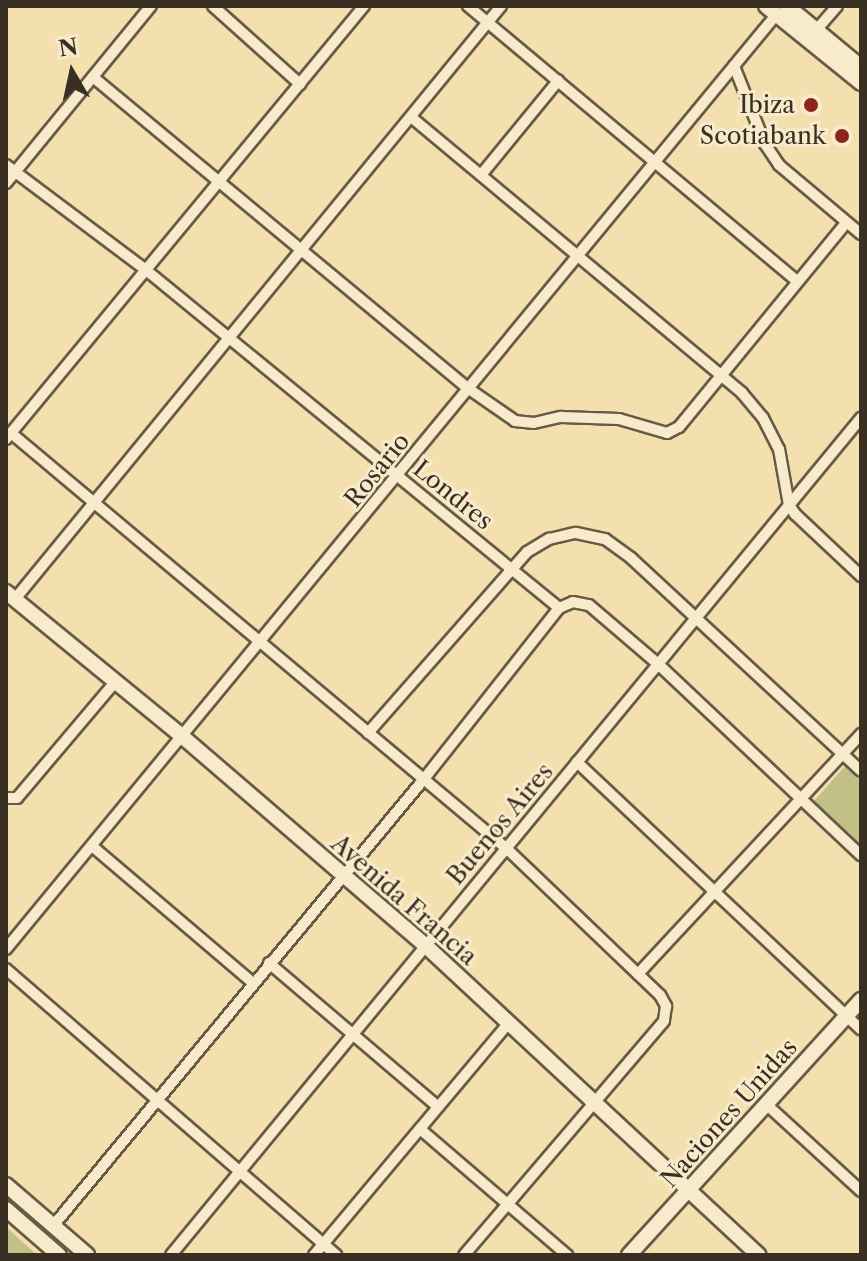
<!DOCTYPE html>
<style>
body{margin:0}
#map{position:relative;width:867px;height:1261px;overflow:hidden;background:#f4e0af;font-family:"Libre Caslon Text",serif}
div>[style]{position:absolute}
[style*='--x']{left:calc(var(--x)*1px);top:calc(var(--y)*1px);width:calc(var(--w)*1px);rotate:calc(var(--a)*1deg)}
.green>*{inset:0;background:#c1c186}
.roads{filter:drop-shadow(2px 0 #685b46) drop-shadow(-2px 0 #685b46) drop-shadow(0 2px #685b46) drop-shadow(0 -2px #685b46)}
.minor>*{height:10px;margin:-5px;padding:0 5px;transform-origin:5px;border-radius:5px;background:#f8ebcb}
.tertiary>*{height:14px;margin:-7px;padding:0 7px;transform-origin:7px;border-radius:7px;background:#f8ebcb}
.secondary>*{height:14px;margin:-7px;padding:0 7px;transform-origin:7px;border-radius:7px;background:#f8ebcb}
.dots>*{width:22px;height:22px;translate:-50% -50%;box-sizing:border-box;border:4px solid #f8ebcb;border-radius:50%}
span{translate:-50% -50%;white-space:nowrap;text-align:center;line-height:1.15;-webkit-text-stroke:6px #f8ebcb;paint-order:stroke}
.poi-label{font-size:24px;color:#3a2f23}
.right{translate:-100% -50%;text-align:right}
.street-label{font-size:24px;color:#3a2f23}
.frame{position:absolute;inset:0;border:8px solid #3a2f23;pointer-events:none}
.north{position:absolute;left:32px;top:32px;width:80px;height:80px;-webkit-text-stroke:6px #f8ebcb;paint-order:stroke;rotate:351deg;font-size:22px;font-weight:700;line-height:32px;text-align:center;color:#3a2f23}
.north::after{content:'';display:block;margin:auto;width:28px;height:36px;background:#3a2f23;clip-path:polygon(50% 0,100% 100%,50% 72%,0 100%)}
</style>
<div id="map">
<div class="green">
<div style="clip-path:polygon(845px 766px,861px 781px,861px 845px,814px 801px)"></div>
<div style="clip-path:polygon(6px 1227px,37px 1255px,6px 1255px)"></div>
</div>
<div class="roads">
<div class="minor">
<div style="--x:213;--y:6;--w:117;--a:41.9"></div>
<div style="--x:468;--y:6;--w:429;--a:39.9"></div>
<div style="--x:812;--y:35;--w:38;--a:-49"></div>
<div style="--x:734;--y:66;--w:84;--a:68.3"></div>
<div style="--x:765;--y:144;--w:25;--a:56"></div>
<div style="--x:779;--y:165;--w:107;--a:40.1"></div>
<div style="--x:93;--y:77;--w:489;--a:39.7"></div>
<div style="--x:469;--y:389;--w:56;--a:34.8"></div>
<div style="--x:515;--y:421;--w:19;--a:6"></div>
<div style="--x:534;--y:423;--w:28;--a:-13"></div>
<div style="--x:561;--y:417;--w:58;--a:2"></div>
<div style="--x:619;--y:419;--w:50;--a:16.3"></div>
<div style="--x:667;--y:433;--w:13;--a:-27"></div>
<div style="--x:679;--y:427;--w:262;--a:-50.7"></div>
<div style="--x:411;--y:117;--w:431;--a:39.8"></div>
<div style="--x:742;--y:393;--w:33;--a:50"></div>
<div style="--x:763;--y:418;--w:35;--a:63"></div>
<div style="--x:779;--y:449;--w:57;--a:79.9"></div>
<div style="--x:789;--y:505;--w:11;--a:56"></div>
<div style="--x:795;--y:514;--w:91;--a:43.2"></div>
<div style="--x:6;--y:165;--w:175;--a:36.9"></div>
<div style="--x:146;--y:270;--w:534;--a:39.3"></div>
<div style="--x:559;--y:608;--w:15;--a:-23"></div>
<div style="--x:573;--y:602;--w:16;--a:11"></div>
<div style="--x:589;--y:605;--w:91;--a:40.5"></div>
<div style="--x:658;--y:664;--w:279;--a:43.3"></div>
<div style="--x:481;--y:175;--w:122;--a:-50.7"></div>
<div style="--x:6;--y:183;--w:229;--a:-50.7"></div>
<div style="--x:11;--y:433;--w:646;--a:39.98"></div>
<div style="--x:506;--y:848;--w:213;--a:43.7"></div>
<div style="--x:660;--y:995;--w:13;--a:61"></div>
<div style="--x:666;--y:1006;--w:15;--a:98"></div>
<div style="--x:664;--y:1021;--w:308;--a:130.5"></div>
<div style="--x:6;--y:439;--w:562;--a:-50.42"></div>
<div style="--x:15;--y:599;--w:767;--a:-50.66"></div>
<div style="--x:368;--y:733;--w:241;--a:-48.7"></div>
<div style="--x:527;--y:552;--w:26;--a:-31"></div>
<div style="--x:549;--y:539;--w:28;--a:-13"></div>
<div style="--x:576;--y:533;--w:30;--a:12"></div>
<div style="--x:605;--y:539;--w:32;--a:36"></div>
<div style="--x:631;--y:558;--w:313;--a:42.8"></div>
<div style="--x:577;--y:762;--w:390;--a:43.3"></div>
<div style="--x:6;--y:798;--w:11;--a:0"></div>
<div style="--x:17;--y:798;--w:152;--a:-49.8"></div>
<div style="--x:92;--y:846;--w:211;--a:40.4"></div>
<div style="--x:6;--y:949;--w:1210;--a:-50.5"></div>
<div style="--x:269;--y:963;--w:222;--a:40.4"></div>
<div style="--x:6;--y:969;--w:437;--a:40.9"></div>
<div style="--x:638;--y:974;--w:328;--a:-47.1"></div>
<div style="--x:766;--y:1104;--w:129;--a:42.5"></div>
<div style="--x:420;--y:1129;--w:194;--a:40.6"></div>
<div style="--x:53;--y:1226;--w:581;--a:-50.31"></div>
<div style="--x:424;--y:779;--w:218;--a:-51.7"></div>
<div style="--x:171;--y:1255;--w:1085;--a:-50.5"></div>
<div style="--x:314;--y:1255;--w:303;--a:-50"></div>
</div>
<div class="tertiary">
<div style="--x:6;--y:592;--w:229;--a:39.3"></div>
<div style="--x:183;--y:737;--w:321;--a:40.7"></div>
<div style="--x:426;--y:946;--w:454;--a:42.9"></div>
<div style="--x:629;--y:1255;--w:345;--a:-47.7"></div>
</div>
<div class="secondary">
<div style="--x:766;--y:6;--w:122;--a:39"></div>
<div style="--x:787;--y:6;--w:96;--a:39.5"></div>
<div style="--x:6;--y:1185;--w:107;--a:40.8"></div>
<div style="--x:6;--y:1209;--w:70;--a:41"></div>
</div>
</div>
<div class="dots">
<div style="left:811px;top:105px;background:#8f2418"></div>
<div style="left:842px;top:136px;background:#8f2418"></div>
</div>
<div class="poi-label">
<span class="right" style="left:795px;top:105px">Ibiza</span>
<span class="right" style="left:826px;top:136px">Scotiabank</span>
</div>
<div class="street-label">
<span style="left:377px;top:470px;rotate:-51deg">Rosario</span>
<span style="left:453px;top:495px;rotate:39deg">Londres</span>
<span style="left:500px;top:824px;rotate:-50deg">Buenos Aires</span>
<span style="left:404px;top:900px;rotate:41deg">Avenida Francia</span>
<span style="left:729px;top:1113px;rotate:-48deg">Naciones Unidas</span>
</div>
<div class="frame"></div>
<div class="north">N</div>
</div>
